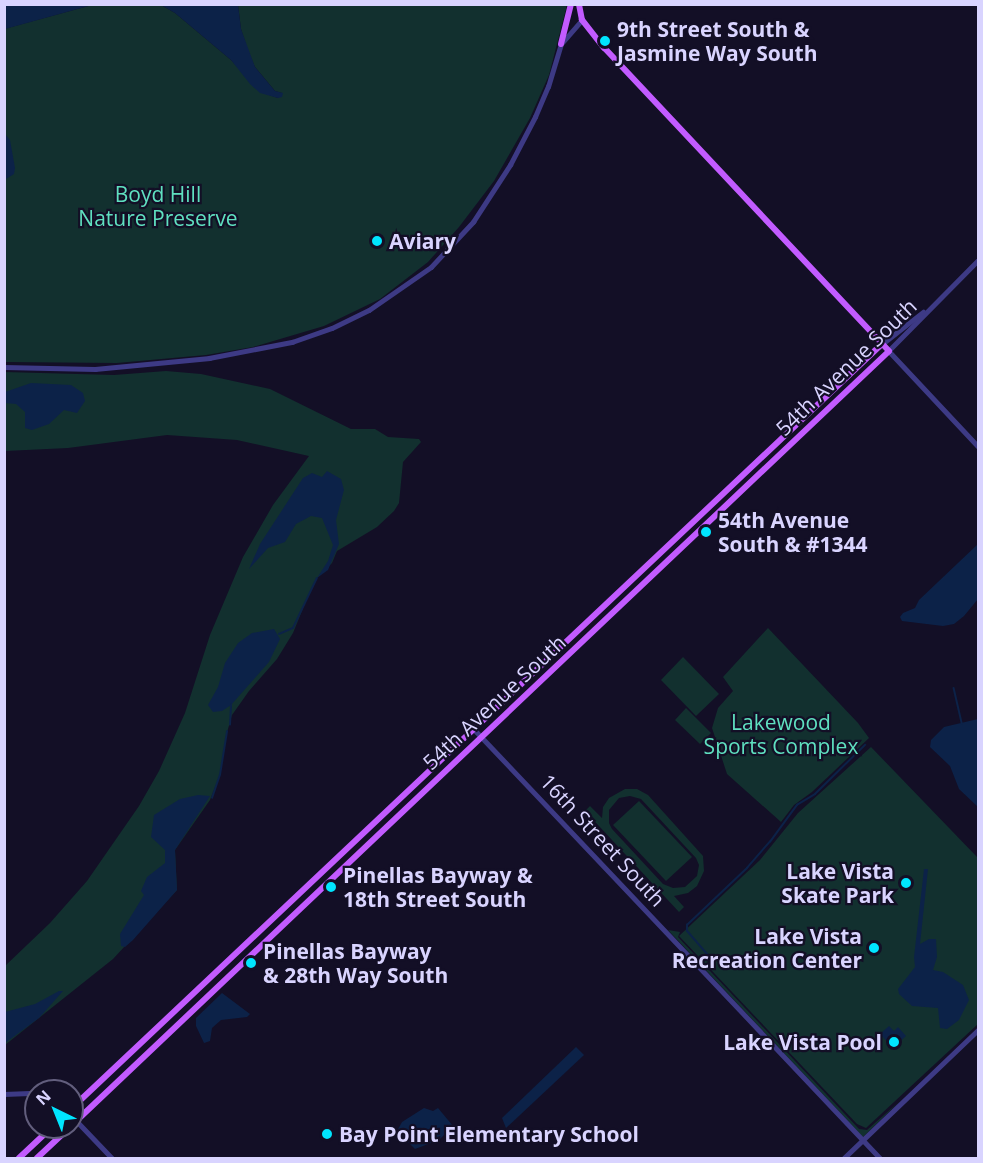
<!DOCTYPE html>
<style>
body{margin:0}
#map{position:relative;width:983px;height:1163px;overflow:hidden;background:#130f26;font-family:"Open Sans",sans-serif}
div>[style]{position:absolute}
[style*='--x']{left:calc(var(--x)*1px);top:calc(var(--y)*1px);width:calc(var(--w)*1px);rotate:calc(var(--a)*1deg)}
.green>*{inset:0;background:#12302f}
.water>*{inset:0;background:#0c2248}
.stream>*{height:1.5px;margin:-0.75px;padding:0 0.75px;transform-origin:0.75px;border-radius:0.75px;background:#0c2248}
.minor>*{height:4.5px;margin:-2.25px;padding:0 2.25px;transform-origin:2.25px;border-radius:2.25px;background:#3d3a85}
.major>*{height:6px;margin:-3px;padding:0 3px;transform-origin:3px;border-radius:3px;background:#c25bff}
.dots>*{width:16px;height:16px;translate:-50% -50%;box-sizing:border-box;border:3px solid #130f26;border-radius:50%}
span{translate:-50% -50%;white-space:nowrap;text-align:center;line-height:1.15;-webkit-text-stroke:4.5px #130f26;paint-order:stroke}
.poi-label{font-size:21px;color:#d9d4ff;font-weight:700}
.left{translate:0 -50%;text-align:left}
.right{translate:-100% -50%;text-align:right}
.park-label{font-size:21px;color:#5fe0c0}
.street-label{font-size:21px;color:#d9d4ff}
.frame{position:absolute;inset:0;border:6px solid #d9d4ff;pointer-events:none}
.north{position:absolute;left:24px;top:1079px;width:60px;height:60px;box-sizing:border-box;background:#130f26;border:2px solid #625e7d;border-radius:50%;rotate:317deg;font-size:16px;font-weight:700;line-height:24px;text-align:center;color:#d9d4ff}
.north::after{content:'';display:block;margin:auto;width:21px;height:27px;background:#00e5ff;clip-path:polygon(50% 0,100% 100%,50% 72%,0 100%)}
</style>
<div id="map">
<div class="green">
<div style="clip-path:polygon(92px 5px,161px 5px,175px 13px,231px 60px,260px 92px,278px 98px,282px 93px,275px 91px,255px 67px,248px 51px,241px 29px,238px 5px,567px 5px,549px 75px,530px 118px,494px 181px,459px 227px,428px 262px,380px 299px,324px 326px,253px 347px,206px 355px,117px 363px,5px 362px,4px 29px)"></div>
<div style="clip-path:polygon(166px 371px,201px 374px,270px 389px,351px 429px,375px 429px,388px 437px,419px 439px,421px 442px,403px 462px,399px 503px,394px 511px,377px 527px,337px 551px,332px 563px,317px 578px,311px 589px,293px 633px,277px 659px,249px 691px,232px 715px,226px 736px,220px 775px,210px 800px,175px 850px,177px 890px,113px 959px,5px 1045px,5px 966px,50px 923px,87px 881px,139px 806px,159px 771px,185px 713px,210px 635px,243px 557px,273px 505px,309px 456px,237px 440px,167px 435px,68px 448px,5px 451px,4px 372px,114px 375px)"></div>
<div style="clip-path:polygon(768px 628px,858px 723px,869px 738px,812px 792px,794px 805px,781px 822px,727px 774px,712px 728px,718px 708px,733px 691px,723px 677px)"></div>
<div style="clip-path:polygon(683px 657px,719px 694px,696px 716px,661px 680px)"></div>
<div style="clip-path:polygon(686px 708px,711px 733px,700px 744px,675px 720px)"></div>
<div style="clip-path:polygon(871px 747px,978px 858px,978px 1024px,866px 1128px,857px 1124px,679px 936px,760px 860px,798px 813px)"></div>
<div style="clip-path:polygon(evenodd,625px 789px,637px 789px,648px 795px,703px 856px,704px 871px,697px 886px,688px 893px,674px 896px,684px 907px,679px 912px,585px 811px,590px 806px,602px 818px,603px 807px,609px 798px,625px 789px,630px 796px,641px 799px,696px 858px,699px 865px,697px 876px,685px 887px,673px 888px,663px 884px,612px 829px,609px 823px,609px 810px,619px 798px,630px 796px)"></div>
<div style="clip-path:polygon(639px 801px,692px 857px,666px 881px,613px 825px)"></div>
<div style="clip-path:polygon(668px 930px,680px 932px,678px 937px,859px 1129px,867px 1130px,900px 1101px,863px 1137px)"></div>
</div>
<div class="water">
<div style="clip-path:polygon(4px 5px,5px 4px,92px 5px,5px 29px)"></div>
<div style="clip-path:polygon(161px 5px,238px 5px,241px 29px,255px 67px,275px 91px,283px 93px,282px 97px,278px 98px,260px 93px,250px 84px,231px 60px,175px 13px)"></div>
<div style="clip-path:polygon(5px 134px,10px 140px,15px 168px,14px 174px,6px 179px)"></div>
<div style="clip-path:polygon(31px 383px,71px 385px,83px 393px,85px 401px,77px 413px,64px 410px,49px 424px,32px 430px,25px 428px,25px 412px,16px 404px,5px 403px,5px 392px)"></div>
<div style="clip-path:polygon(327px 471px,341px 479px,344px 490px,336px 520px,339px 544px,328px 570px,317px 578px,328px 561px,333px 545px,322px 518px,311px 516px,296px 524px,285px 542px,268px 548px,249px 569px,260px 544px,303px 478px,312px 473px,322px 477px)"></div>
<div style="clip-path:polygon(978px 544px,978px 599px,964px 616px,954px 624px,943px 626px,902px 621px,900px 617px,903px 613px,915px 608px,919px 600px)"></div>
<div style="clip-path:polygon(274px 629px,280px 639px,269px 662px,231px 705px,222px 711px,213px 712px,208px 705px,218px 687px,225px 663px,238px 643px,252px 633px)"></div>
<div style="clip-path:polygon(978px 719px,978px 807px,959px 789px,950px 766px,930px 747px,931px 740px,944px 727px)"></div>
<div style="clip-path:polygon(198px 795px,210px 796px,175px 850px,177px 890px,133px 940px,125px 947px,121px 946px,120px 934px,144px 895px,141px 891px,147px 877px,165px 863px,165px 850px,151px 837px,154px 815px,180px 799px)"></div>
<div style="clip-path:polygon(924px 869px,928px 869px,920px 944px,929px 939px,936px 939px,937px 957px,933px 970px,943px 972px,963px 985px,969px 1000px,959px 1020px,947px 1029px,940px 1028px,938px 1008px,912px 1006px,899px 994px,898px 989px,915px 967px,914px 957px)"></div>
<div style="clip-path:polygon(59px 991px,63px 991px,39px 1018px,5px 1043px,5px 1012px,35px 1004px)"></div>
<div style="clip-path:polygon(222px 993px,250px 1014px,247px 1017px,221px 1020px,212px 1028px,210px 1041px,204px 1043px,196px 1026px,196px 1018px)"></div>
<div style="clip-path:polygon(889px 1026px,894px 1031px,898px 1027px,906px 1036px,893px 1048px,880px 1034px)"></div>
<div style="clip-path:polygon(576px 1047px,584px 1055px,506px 1128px,502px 1118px)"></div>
<div style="clip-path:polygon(424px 1108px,433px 1111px,438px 1108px,453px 1126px,439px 1140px,415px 1149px,397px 1131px,402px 1122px)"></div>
</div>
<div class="stream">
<div style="--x:279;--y:634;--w:15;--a:-23"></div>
<div style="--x:293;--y:628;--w:55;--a:-64.4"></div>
<div style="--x:954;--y:688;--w:36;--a:77"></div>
<div style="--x:230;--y:725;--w:20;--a:-87"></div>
<div style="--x:212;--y:798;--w:24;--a:-71"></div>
<div style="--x:220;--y:775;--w:44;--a:-80.8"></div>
<div style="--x:712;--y:960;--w:38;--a:-131"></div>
<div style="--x:687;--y:931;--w:6;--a:-90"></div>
<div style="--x:687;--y:925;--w:83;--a:-43.5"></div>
<div style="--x:747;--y:868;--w:35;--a:-49"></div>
<div style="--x:770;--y:842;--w:46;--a:-53.9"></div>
<div style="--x:797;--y:805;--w:21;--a:-31"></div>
<div style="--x:815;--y:794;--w:70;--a:-44.4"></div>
</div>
<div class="minor">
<div style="--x:978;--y:261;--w:127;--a:134.7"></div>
<div style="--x:889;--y:351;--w:130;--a:46.9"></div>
<div style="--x:882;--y:344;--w:52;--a:-38"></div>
<div style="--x:4;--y:367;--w:91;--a:1.3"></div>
<div style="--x:95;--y:369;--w:115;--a:-5.5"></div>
<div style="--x:209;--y:358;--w:85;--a:-10.9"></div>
<div style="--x:292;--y:342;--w:42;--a:-19.3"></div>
<div style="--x:332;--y:328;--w:41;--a:-25.9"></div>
<div style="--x:369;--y:310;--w:75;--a:-34.7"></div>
<div style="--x:431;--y:267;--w:62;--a:-47"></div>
<div style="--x:473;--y:222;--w:68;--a:-57"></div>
<div style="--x:510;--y:165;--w:54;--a:-62.5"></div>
<div style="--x:535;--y:117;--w:33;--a:-67"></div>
<div style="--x:548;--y:87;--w:45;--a:-73.2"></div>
<div style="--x:561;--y:44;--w:32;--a:-49"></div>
<div style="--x:473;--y:728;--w:592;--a:46.57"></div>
<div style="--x:4;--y:1094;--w:32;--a:-2"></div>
<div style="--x:72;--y:1116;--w:58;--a:46.4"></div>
<div style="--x:844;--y:1158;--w:185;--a:-43.7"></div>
</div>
<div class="major">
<div style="--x:561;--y:44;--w:41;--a:-76"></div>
<div style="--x:72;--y:1108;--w:1113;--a:-43.33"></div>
<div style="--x:72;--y:1125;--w:1125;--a:-43.45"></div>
<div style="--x:889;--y:351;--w:416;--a:-133.2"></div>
<div style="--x:604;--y:48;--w:36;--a:-128"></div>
<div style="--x:582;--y:20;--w:16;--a:-101"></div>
<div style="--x:19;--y:1158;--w:45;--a:-43.2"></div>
<div style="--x:37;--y:1158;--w:45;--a:-43.2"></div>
</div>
<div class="dots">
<div style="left:605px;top:41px;background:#00e5ff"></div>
<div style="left:377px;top:241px;background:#00e5ff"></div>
<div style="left:706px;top:532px;background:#00e5ff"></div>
<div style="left:906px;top:883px;background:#00e5ff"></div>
<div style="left:331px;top:887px;background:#00e5ff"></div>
<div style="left:874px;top:948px;background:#00e5ff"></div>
<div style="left:251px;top:963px;background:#00e5ff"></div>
<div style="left:894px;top:1042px;background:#00e5ff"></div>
<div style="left:327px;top:1134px;background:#00e5ff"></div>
</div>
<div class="poi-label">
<span class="left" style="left:617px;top:41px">9th Street South &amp;<br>Jasmine Way South</span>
<span class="left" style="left:389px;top:241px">Aviary</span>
<span class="left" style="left:718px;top:532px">54th Avenue<br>South &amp; #1344</span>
<span class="right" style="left:894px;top:883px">Lake Vista<br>Skate Park</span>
<span class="left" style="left:343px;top:887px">Pinellas Bayway &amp;<br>18th Street South</span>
<span class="right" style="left:862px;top:948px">Lake Vista<br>Recreation Center</span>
<span class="left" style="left:263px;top:963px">Pinellas Bayway<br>&amp; 28th Way South</span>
<span class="right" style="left:882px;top:1042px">Lake Vista Pool</span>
<span class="left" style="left:339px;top:1134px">Bay Point Elementary School</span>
</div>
<div class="park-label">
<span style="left:158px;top:206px">Boyd Hill<br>Nature Preserve</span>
<span style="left:781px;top:734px">Lakewood<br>Sports Complex</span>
</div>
<div class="street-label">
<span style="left:846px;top:367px;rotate:-44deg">54th Avenue South</span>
<span style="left:494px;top:702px;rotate:-43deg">54th Avenue South</span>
<span style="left:603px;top:840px;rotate:47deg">16th Street South</span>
</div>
<div class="frame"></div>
<div class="north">N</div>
</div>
